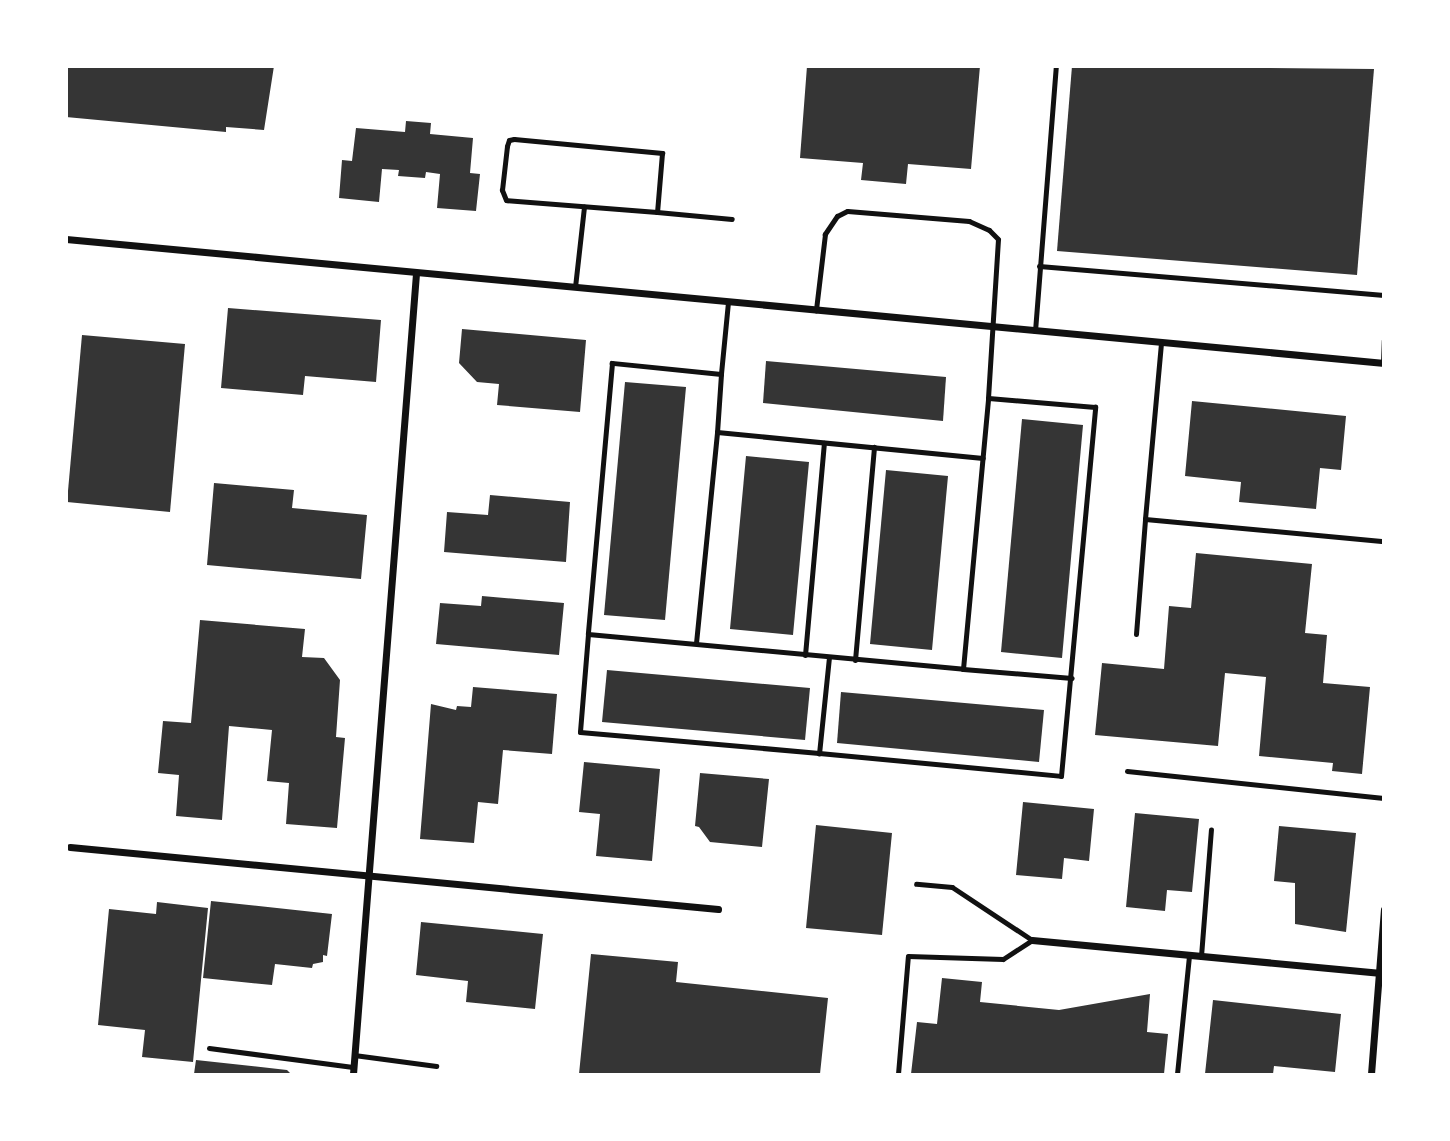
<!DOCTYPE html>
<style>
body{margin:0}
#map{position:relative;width:1450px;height:1141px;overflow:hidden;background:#fff;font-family:Lato,sans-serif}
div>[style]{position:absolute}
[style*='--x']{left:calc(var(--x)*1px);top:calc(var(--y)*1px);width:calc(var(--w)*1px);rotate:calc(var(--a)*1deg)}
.building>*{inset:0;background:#353535}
.service>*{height:5px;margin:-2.5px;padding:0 2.5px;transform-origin:2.5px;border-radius:2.5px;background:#111}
.minor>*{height:7px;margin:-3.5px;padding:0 3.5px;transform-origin:3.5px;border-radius:3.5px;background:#111}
span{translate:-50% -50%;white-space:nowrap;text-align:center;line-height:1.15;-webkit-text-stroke:7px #fff;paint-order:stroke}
.frame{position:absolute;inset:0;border:68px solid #fff;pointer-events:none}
</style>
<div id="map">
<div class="building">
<div style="clip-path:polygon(66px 66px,274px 66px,264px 130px,226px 127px,226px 132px,66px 117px)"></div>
<div style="clip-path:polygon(807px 66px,980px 66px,971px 169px,908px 164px,906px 184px,861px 180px,863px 163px,800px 158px)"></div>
<div style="clip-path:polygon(1072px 66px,1374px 69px,1357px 275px,1057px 251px)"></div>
<div style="clip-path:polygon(406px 121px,431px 123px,430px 134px,473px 138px,470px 173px,480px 174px,476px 211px,437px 208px,440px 174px,426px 172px,425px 178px,398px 176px,399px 170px,382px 169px,379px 202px,339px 198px,342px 160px,352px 161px,356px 128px,405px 132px)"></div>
<div style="clip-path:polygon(228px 308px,381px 320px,376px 382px,305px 376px,303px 395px,221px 388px)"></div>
<div style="clip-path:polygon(462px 329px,586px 340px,580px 412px,497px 405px,499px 384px,477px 382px,459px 363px)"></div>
<div style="clip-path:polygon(82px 335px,185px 344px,170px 512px,67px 502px)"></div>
<div style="clip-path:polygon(766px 361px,946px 377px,943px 421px,763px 403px)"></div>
<div style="clip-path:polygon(625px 382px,686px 387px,665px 620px,604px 615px)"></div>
<div style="clip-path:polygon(1192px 401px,1346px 416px,1341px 470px,1320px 468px,1316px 509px,1239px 502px,1241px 482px,1185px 476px)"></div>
<div style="clip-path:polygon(1022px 419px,1083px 425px,1062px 658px,1001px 652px)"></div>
<div style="clip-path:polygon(746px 456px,809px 462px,793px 635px,730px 629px)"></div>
<div style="clip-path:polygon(886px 470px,948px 476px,932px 650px,870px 644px)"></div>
<div style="clip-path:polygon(214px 483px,294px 490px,292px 508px,367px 515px,361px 579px,207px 565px)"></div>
<div style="clip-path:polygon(490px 495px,570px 502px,566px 562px,444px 552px,447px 512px,488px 515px)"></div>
<div style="clip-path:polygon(1196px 553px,1312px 564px,1305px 633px,1327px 635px,1323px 683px,1370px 687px,1362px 774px,1332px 771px,1333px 763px,1259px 756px,1266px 677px,1225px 673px,1218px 746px,1095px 735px,1102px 663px,1164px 669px,1169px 606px,1191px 608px)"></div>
<div style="clip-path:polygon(482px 596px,564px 603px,559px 655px,436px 644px,440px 603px,481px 606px)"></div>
<div style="clip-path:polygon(200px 620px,305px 629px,302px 657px,324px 658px,340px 680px,336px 737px,345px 738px,337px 828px,286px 824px,289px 783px,267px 781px,272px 730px,229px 726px,222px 820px,176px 816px,179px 775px,158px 773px,163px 721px,191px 723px)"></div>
<div style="clip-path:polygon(607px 670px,810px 688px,805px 740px,602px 722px)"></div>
<div style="clip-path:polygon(473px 687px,557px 694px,552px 754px,503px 750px,498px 804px,478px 802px,474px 843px,420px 839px,431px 704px,456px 710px,457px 706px,471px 707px)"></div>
<div style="clip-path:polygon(841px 692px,1044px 710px,1039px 762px,837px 743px)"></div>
<div style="clip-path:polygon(584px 762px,660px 769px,652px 861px,596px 856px,600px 814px,579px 812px)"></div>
<div style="clip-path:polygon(700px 773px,769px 779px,762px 847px,710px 842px,699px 827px,695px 826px)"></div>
<div style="clip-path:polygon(1023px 802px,1094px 809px,1089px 861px,1064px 858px,1062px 879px,1016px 875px)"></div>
<div style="clip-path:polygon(1135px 813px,1199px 819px,1192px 892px,1167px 890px,1165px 911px,1126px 907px)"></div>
<div style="clip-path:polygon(816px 825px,892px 833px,882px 935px,806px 928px)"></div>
<div style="clip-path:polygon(1279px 826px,1356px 833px,1346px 932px,1295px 924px,1295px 883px,1274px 881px)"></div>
<div style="clip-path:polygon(211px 901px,332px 914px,327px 956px,323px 955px,323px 962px,313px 964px,312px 968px,275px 964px,272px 985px,203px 978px)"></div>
<div style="clip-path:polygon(157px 902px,208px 908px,193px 1062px,142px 1057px,145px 1030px,98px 1025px,109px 909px,156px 914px)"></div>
<div style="clip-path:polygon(421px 922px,543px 934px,535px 1009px,466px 1002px,468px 981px,416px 975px)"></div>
<div style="clip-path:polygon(591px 954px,678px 962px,676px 982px,828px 998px,820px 1074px,579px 1074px)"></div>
<div style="clip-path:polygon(942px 978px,982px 982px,980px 1002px,1059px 1010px,1150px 994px,1147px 1032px,1168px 1034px,1164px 1074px,911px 1074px,917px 1022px,937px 1024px)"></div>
<div style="clip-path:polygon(1213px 1000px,1341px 1014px,1335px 1072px,1274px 1066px,1273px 1074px,1205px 1074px)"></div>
<div style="clip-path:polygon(196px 1060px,287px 1070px,291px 1074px,194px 1074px)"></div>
</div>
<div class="service">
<div style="--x:514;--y:139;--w:149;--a:5.4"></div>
<div style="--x:662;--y:153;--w:59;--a:94.8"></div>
<div style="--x:657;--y:212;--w:151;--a:-175.5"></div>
<div style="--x:506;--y:200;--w:11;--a:-112"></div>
<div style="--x:502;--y:190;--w:44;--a:-83.5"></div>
<div style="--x:507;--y:146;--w:6;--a:-72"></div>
<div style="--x:509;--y:140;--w:5;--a:-11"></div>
<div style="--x:657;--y:212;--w:75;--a:5.3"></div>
<div style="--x:1039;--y:266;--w:346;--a:4.8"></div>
<div style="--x:575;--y:287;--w:81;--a:-83.6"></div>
<div style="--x:728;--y:302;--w:72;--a:95.6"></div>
<div style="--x:721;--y:374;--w:110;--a:-174.2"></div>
<div style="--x:612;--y:363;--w:272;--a:95.1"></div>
<div style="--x:588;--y:634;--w:377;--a:5.3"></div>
<div style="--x:963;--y:669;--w:272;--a:-84.7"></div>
<div style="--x:988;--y:398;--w:159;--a:-86.4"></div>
<div style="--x:998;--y:239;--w:13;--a:-135"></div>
<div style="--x:989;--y:230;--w:22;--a:-156"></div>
<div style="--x:969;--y:221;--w:122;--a:-175.3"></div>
<div style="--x:847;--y:211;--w:11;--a:153"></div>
<div style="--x:837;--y:216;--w:22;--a:124"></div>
<div style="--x:825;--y:234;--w:77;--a:96.8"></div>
<div style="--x:1035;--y:331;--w:266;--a:-85.5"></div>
<div style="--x:1161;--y:343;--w:177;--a:95.2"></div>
<div style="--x:1145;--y:519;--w:240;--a:5.3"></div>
<div style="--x:1383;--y:363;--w:23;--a:-88"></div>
<div style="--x:721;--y:374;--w:58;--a:93.9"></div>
<div style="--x:717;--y:432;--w:267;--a:5.6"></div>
<div style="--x:588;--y:634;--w:98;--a:94.7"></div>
<div style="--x:580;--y:732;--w:240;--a:5"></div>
<div style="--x:1136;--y:634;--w:115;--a:-85.5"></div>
<div style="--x:696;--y:643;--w:212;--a:-84.3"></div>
<div style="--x:805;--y:655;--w:213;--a:-84.9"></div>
<div style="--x:829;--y:657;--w:97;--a:95.9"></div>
<div style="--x:819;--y:753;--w:243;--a:5.4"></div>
<div style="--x:1061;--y:776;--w:371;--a:-84.7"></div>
<div style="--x:1095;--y:407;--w:107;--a:-175.2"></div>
<div style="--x:855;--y:660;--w:214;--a:-84.9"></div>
<div style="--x:963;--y:669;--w:109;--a:4.7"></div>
<div style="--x:1127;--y:771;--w:258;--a:6"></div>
<div style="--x:1201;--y:956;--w:127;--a:-85.5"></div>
<div style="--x:209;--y:1048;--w:145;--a:7.5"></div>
<div style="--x:354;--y:1055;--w:83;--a:7.6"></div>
<div style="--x:898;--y:1074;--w:118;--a:-85.2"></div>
<div style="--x:908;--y:956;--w:95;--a:1.8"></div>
<div style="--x:1003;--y:959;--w:35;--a:-33"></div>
<div style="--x:1032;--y:940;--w:96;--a:-146.5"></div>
<div style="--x:952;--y:887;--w:36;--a:-175"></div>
<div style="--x:1177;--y:1074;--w:120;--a:-84.2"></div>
</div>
<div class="minor">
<div style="--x:66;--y:239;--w:1324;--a:5.37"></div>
<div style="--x:70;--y:847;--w:651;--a:5.47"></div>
<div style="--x:1032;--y:940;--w:348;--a:5.4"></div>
<div style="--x:353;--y:1074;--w:803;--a:-85.5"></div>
<div style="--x:1371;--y:1074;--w:165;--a:-85.5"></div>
</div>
<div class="frame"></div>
</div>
